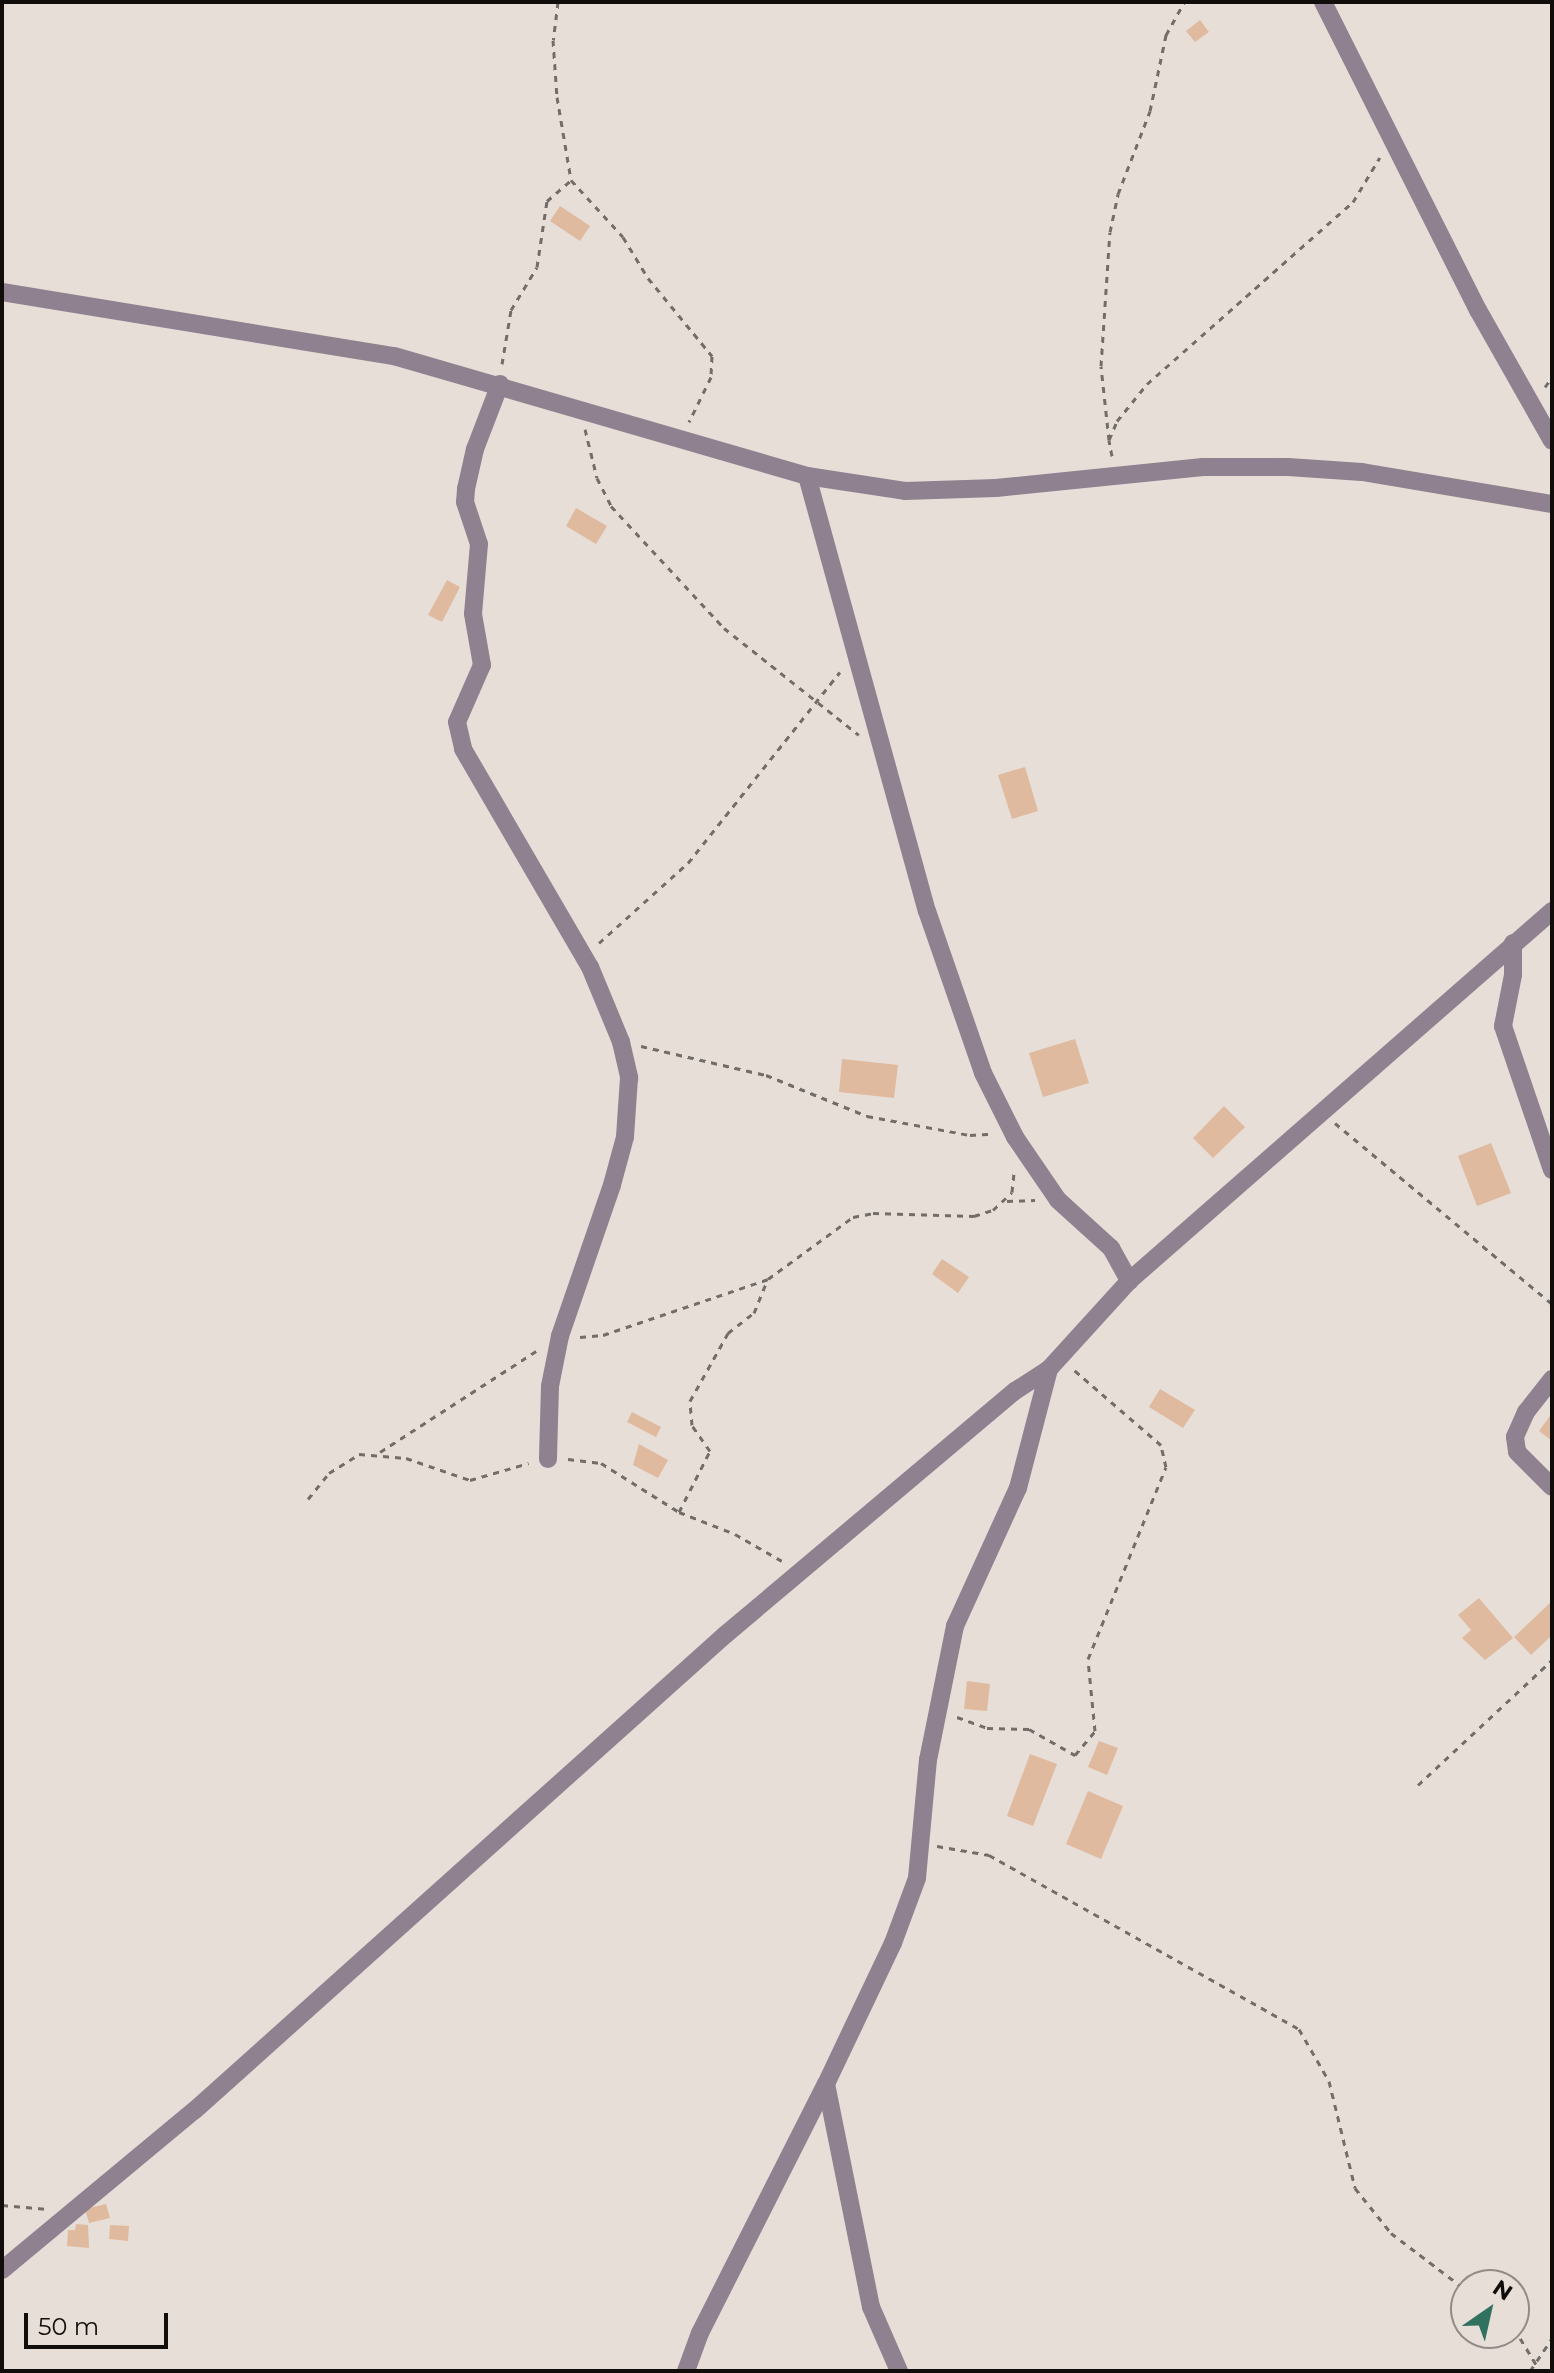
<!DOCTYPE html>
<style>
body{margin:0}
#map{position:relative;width:1554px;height:2373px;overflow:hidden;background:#e7ded8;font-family:Montserrat,sans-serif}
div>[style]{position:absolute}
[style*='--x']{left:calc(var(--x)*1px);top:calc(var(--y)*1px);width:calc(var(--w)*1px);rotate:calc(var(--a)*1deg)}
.building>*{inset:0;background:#dfba9e}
.path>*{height:3px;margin-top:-1.5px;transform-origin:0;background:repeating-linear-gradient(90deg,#736d69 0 6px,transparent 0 12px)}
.minor>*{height:18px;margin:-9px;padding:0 9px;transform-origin:9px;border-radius:9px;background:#8f818f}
span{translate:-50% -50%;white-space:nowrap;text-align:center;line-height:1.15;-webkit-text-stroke:6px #e7ded8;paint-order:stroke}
.frame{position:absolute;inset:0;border:4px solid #100d0b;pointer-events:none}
.north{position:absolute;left:1450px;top:2269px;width:80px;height:80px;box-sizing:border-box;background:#e7ded8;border:2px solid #918a86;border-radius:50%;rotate:34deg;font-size:22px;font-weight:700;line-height:32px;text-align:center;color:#100d0b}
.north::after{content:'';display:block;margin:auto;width:28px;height:36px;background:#307160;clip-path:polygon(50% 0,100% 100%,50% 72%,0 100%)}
.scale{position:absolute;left:24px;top:2313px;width:144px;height:36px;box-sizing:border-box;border:4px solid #100d0b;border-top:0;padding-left:10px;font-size:24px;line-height:28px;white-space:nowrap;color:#100d0b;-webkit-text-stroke:6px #e7ded8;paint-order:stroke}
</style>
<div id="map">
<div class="building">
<div style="clip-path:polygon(1200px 20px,1209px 32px,1195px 42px,1186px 31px)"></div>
<div style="clip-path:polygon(560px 206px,590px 226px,580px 241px,550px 221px)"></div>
<div style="clip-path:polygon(576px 508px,607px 526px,596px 544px,566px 526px)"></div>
<div style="clip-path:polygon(447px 580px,460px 587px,442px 622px,428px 615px)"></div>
<div style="clip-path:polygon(1025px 767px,1038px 811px,1012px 819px,998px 775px)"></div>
<div style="clip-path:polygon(1075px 1039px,1089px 1083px,1043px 1097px,1029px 1053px)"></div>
<div style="clip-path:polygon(842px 1059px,898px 1065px,894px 1098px,839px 1092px)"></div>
<div style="clip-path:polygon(1224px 1106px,1245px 1127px,1213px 1158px,1193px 1138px)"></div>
<div style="clip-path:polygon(1491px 1143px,1511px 1193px,1477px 1206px,1458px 1156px)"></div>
<div style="clip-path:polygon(942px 1259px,969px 1277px,958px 1293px,932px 1274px)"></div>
<div style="clip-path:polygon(1160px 1389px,1195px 1410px,1183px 1428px,1149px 1407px)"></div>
<div style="clip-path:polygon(632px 1412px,661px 1427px,656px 1437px,627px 1422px)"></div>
<div style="clip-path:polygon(1552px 1413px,1552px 1441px,1539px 1431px)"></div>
<div style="clip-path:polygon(639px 1444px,668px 1460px,658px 1478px,633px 1465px)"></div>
<div style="clip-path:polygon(1479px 1598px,1513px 1638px,1485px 1660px,1462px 1638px,1471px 1630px,1458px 1615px)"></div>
<div style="clip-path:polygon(1552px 1601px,1552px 1635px,1531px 1655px,1514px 1637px)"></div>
<div style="clip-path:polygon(967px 1681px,990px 1684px,987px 1711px,964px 1709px)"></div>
<div style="clip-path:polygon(1099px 1741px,1118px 1748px,1107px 1775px,1088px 1767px)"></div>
<div style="clip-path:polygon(1030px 1754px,1057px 1764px,1033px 1826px,1007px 1816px)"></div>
<div style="clip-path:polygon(1088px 1791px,1123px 1806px,1101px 1859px,1066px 1844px)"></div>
<div style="clip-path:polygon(106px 2204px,110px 2218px,89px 2223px,85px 2209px)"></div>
<div style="clip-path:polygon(76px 2224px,88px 2225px,89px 2248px,67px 2246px,68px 2230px,75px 2230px)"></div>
<div style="clip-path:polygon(110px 2225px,129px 2226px,128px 2241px,109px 2239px)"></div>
</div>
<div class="path">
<div style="--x:558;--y:2;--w:38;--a:97"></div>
<div style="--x:553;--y:40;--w:57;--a:86"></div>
<div style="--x:557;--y:97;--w:84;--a:80.4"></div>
<div style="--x:571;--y:180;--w:77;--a:47.6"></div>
<div style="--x:623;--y:237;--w:48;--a:58.6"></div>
<div style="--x:648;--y:278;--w:101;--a:50.6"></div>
<div style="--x:712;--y:356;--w:21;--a:93"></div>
<div style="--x:711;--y:377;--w:50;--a:116.1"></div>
<div style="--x:502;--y:364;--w:55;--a:-80.5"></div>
<div style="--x:511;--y:310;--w:50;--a:-58.8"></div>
<div style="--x:537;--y:267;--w:67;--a:-81.4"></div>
<div style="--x:547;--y:201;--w:30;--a:-41"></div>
<div style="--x:1545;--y:387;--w:12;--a:-55"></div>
<div style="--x:585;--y:429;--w:50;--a:76.2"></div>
<div style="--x:597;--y:478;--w:31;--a:63"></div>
<div style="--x:611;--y:506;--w:166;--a:47.2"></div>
<div style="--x:724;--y:628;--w:172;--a:38.4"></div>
<div style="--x:1109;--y:440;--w:74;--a:-96.2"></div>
<div style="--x:1101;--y:366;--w:134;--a:-86.2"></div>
<div style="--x:1110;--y:232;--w:39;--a:-78"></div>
<div style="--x:1118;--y:194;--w:89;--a:-68.9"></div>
<div style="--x:1150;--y:111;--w:78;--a:-78.1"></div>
<div style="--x:1166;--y:35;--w:38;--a:-61"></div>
<div style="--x:1112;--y:456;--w:16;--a:-101"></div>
<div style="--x:1109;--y:440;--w:21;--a:-67"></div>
<div style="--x:1117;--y:421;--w:48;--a:-51"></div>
<div style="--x:1147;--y:384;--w:275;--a:-41.5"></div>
<div style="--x:1353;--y:202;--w:52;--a:-59"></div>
<div style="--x:599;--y:943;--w:120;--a:-42"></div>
<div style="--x:688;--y:863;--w:244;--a:-51.5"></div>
<div style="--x:641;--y:1046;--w:128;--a:13.1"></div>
<div style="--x:766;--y:1075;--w:109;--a:22.1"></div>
<div style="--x:867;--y:1116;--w:105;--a:10.5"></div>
<div style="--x:970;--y:1135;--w:22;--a:-3"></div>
<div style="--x:1335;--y:1123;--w:283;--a:39.8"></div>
<div style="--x:1007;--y:1201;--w:28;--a:-2"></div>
<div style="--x:580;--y:1337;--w:23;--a:-5"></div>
<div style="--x:603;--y:1335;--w:174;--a:-18.7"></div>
<div style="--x:768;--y:1279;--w:105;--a:-36.1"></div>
<div style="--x:853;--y:1217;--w:20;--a:-11"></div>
<div style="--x:873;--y:1213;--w:101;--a:1.7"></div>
<div style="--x:974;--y:1216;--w:20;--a:-18"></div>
<div style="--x:993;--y:1210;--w:26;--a:-43"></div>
<div style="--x:1012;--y:1192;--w:20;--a:-84"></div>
<div style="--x:380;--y:1452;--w:186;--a:-32.9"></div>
<div style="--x:568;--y:1459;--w:33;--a:7"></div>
<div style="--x:601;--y:1463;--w:92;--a:32.1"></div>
<div style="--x:679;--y:1512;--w:60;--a:21.4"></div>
<div style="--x:735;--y:1534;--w:54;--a:29.9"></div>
<div style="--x:308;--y:1499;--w:33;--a:-51"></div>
<div style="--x:329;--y:1473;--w:36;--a:-32"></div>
<div style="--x:359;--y:1454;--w:47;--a:4.9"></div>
<div style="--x:406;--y:1458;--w:68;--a:19"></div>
<div style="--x:470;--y:1480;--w:61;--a:-16.1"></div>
<div style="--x:679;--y:1512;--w:68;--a:-63.1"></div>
<div style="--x:710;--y:1451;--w:32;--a:-125"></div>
<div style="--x:692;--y:1425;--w:24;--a:-95"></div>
<div style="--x:690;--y:1401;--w:78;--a:-60.8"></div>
<div style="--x:728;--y:1333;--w:33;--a:-38"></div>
<div style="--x:754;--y:1313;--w:35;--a:-68"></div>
<div style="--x:957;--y:1717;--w:32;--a:20"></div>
<div style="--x:987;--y:1728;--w:42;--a:1.4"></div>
<div style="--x:1029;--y:1729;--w:53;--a:29.5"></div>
<div style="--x:1075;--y:1755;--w:31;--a:-50"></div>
<div style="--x:1095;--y:1731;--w:72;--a:-95.6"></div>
<div style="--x:1088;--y:1659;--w:207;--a:-67.9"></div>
<div style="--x:1166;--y:1467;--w:23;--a:-103"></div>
<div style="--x:1161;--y:1445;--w:116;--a:-139.2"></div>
<div style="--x:1418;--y:1785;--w:183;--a:-43"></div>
<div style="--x:937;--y:1846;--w:53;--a:9.8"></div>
<div style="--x:989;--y:1855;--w:355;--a:29.3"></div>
<div style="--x:1299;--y:2029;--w:60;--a:60"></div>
<div style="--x:1329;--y:2081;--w:110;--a:76.3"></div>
<div style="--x:1355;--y:2188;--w:58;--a:51.3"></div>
<div style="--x:1391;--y:2233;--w:94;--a:37.2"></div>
<div style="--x:2;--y:2205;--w:46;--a:5"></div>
<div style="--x:1514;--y:2328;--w:50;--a:58.8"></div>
<div style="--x:1530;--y:2371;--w:40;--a:-56"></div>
</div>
<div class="minor">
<div style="--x:1323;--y:2;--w:345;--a:63.3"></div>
<div style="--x:1478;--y:310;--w:150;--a:60.5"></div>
<div style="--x:2;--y:292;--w:397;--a:9.3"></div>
<div style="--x:394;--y:356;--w:430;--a:16.2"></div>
<div style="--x:807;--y:476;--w:99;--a:8.7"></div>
<div style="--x:905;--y:491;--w:91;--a:-1.9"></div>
<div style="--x:996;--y:488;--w:208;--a:-5.8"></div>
<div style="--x:1203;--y:467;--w:85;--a:0"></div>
<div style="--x:1288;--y:467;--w:74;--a:3.9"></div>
<div style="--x:1362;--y:472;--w:193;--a:9.6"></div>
<div style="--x:500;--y:384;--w:70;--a:111"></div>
<div style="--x:475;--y:449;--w:41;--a:102.7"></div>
<div style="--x:466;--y:489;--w:13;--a:94"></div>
<div style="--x:465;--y:502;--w:44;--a:71.6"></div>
<div style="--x:479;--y:544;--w:70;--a:94.9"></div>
<div style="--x:473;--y:614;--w:52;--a:80"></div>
<div style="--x:482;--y:665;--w:62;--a:113.7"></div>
<div style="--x:457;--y:722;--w:28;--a:77"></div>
<div style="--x:463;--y:749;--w:252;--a:59.8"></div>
<div style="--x:590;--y:967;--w:81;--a:67.5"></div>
<div style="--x:621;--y:1042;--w:37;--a:77"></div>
<div style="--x:629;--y:1078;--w:59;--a:93.9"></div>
<div style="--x:625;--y:1137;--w:50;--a:105.2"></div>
<div style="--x:612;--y:1185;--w:160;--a:109"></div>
<div style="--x:560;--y:1336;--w:51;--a:101.3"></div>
<div style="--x:550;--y:1386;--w:73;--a:91.6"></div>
<div style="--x:807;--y:476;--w:451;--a:74.6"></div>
<div style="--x:927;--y:911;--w:171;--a:70.9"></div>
<div style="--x:983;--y:1073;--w:72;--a:63.4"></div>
<div style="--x:1015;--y:1137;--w:76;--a:55.7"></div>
<div style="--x:1058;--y:1200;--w:72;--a:42.2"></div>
<div style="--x:1111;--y:1248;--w:38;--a:61"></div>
<div style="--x:1513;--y:943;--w:32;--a:90"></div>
<div style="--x:1513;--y:975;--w:52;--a:101.1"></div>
<div style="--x:1503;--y:1026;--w:152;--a:71.2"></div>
<div style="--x:1552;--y:1379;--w:42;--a:128.2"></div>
<div style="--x:1526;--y:1412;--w:27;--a:114"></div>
<div style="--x:1515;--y:1437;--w:15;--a:82"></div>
<div style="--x:1517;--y:1452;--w:49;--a:45"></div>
<div style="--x:2;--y:2270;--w:251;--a:-39.7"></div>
<div style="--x:195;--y:2110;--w:712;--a:-41.87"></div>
<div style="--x:725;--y:1635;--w:379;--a:-40.1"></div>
<div style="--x:1015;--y:1391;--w:40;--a:-32.9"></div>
<div style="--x:686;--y:2371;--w:40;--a:-69.8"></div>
<div style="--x:700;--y:2333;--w:279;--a:-63.2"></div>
<div style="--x:899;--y:2371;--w:70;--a:-113.6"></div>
<div style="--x:871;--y:2307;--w:227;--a:-101.4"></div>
<div style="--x:826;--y:2084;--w:156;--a:-64.6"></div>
<div style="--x:893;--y:1943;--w:69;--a:-69.7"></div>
<div style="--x:917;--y:1878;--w:119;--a:-84.7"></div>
<div style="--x:928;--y:1760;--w:137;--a:-78.6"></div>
<div style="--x:955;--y:1626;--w:152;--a:-65.5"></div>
<div style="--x:1018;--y:1488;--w:123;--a:-75.4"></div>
<div style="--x:1049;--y:1369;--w:119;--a:-47.7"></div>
<div style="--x:1129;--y:1281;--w:562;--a:-41.18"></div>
</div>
<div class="frame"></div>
<div class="north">N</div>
<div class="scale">50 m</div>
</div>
